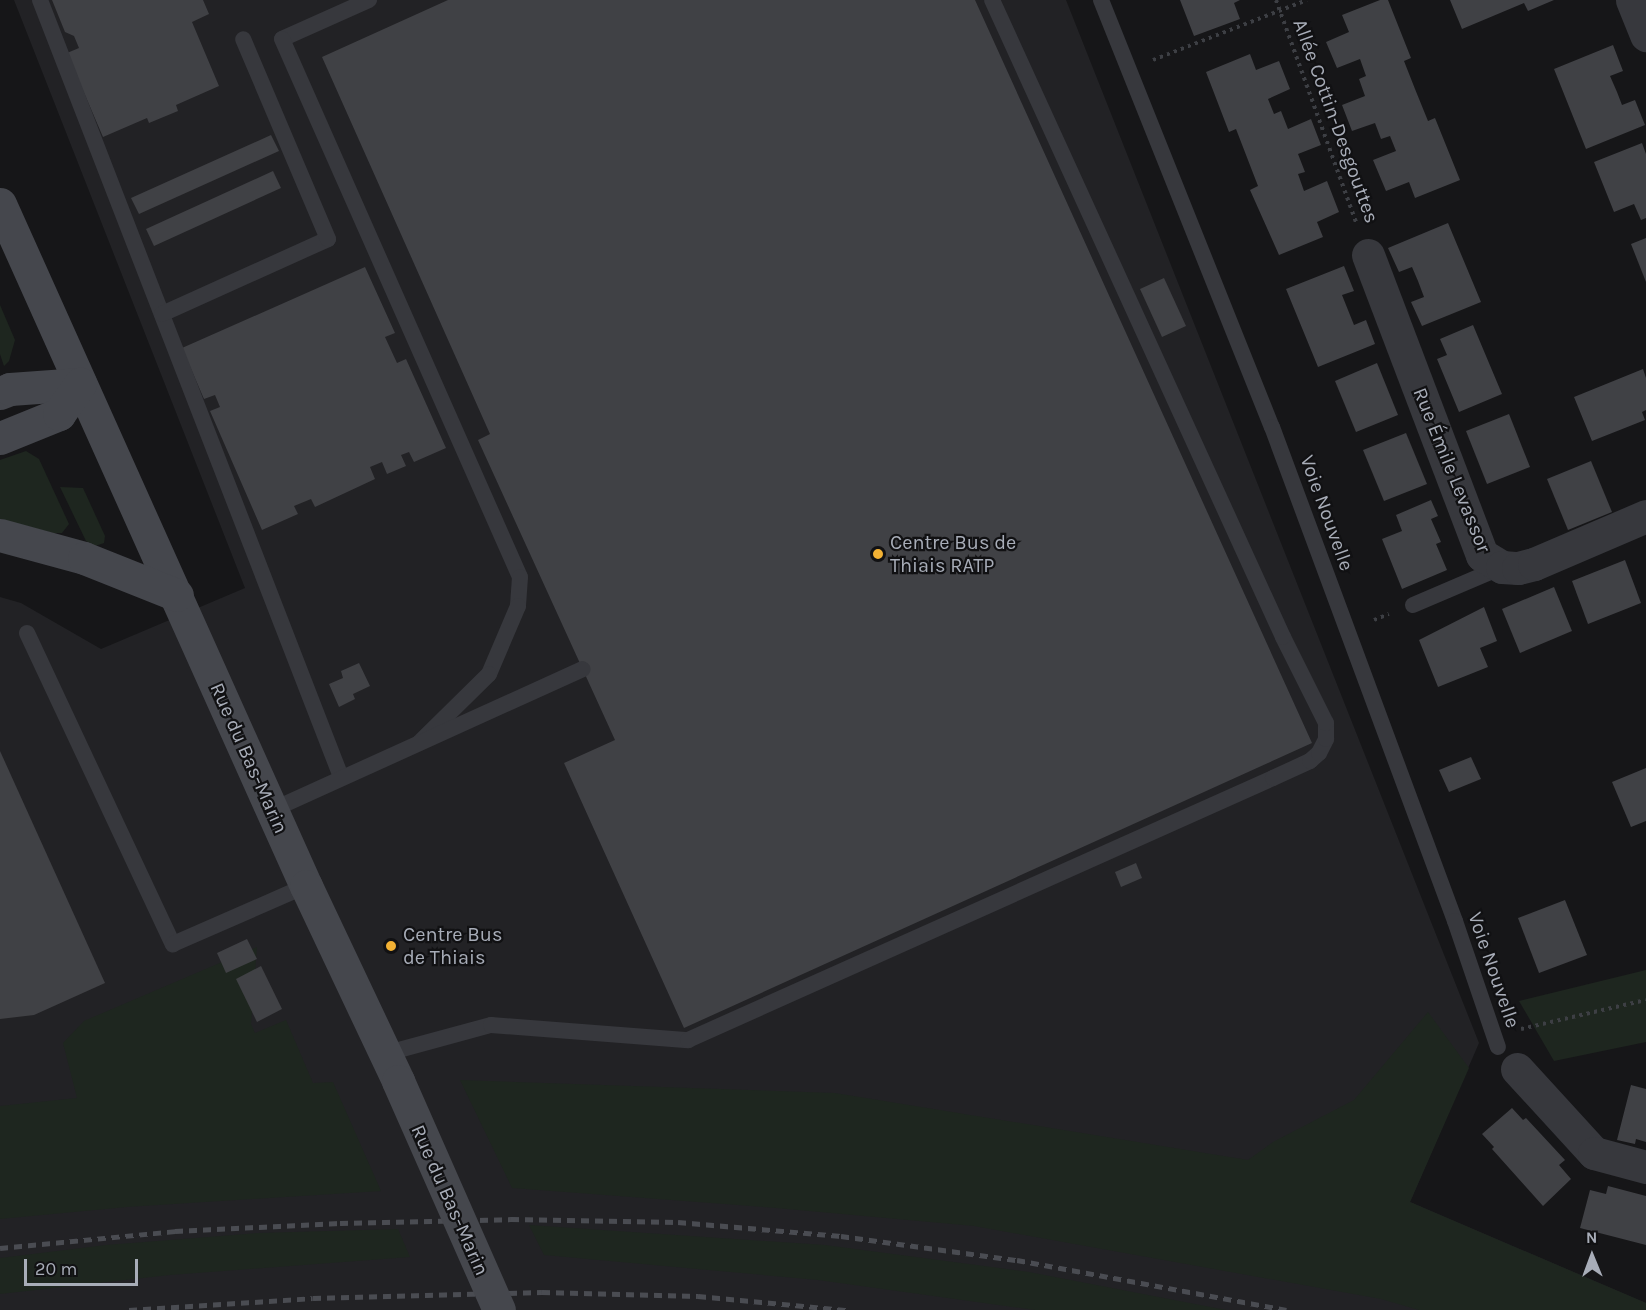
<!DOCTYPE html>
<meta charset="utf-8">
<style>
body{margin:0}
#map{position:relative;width:1646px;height:1310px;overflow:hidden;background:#161618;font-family:Karla,sans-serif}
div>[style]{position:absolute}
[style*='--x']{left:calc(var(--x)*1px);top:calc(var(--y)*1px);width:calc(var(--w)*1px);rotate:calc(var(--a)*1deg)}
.built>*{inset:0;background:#222225}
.green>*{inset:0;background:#1e261f}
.building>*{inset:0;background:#404145}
.path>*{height:4px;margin-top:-2px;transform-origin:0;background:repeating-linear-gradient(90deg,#3d3f44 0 3px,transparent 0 7.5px)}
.service>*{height:16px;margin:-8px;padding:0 8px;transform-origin:8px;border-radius:8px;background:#37383d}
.minor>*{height:33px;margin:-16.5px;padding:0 16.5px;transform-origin:16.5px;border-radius:16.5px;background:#37383d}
.secondary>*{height:33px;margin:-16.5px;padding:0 16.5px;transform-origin:16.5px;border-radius:16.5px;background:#45474d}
.rail>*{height:4.5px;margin-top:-2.25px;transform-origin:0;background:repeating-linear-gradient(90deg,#4a4c52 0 8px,transparent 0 14px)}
.secondary-bridge>*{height:33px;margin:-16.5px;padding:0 16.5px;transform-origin:16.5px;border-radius:16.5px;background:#45474d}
.dots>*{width:16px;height:16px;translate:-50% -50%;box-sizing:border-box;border:3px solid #111113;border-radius:50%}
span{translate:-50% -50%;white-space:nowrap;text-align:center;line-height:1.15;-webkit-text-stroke:4.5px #111113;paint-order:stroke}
.street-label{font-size:20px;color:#a8adb8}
.poi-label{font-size:20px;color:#a8adb8}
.left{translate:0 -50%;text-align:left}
.north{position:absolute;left:1562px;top:1226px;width:60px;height:60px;-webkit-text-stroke:4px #111113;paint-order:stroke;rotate:359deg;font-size:16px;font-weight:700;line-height:24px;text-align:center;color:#a8adb8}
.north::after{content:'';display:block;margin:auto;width:21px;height:27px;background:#a8adb8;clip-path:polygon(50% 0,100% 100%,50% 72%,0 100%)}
.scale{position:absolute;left:24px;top:1259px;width:114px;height:27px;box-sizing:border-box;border:3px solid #a8adb8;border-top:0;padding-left:8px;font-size:18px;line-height:21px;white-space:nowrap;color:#a8adb8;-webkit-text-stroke:4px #111113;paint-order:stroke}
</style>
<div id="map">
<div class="built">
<div style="clip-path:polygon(14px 0,1066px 0,1479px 1043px,1410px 1202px,1646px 1303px,1646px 1310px,0 1310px,0 597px,21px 603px,101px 649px,245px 588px)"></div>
</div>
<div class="green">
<div style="clip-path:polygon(0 305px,15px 340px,9px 361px,4px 366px,0 354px)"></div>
<div style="clip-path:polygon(26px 451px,39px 459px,69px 524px,62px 533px,53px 533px,0 519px,0 460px)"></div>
<div style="clip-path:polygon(60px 487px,83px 488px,105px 536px,104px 543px,95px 546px,86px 541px)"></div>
<div style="clip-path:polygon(257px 947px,251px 1024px,255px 1033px,286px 1020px,313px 1083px,333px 1082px,381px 1191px,127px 1207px,0 1219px,0 1106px,77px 1098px,63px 1043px,84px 1021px)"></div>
<div style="clip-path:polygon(1646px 970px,1646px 1042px,1554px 1061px,1519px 1001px)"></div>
<div style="clip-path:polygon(1428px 1012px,1469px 1068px,1410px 1202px,1646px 1303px,1646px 1310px,1419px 1310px,1381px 1299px,974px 1226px,776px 1208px,512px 1188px,460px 1080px,835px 1093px,1248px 1160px,1273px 1142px,1354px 1100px)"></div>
<div style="clip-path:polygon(529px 1225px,825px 1245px,1029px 1272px,1226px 1310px,1035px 1310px,818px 1280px,544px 1255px)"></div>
<div style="clip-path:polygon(398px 1229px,410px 1257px,170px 1275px,0 1294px,0 1258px,106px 1245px,258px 1233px)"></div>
</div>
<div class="building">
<div style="clip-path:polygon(52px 0,203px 0,209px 14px,192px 22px,219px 86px,176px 105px,178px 111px,149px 123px,147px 118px,103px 137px,67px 53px,79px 48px,74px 36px,65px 32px)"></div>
<div style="clip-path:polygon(448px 0,975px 0,1312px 743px,684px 1028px,564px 763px,615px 740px,478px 440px,490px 434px,322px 57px)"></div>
<div style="clip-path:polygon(1180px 0,1240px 0,1234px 3px,1240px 19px,1194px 36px)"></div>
<div style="clip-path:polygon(1380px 0,1388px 0,1411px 58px,1404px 61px,1415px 89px,1428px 121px,1435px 118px,1460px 180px,1415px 198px,1409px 182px,1386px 191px,1373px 160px,1396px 151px,1390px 136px,1381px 139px,1375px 123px,1352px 131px,1342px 105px,1365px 96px,1359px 79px,1366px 76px,1360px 59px,1337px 68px,1326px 42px,1349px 32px,1342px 15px)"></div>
<div style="clip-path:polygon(1450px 0,1554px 0,1528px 11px,1524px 3px,1462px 29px)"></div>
<div style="clip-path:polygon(1613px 45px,1623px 71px,1610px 76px,1617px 92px,1622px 105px,1635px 100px,1645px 125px,1586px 149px,1554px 69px)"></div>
<div style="clip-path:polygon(1250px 54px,1256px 70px,1279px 61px,1290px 89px,1268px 99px,1274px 114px,1281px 111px,1288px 129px,1311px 119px,1321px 145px,1298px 154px,1305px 172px,1298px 174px,1304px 191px,1327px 181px,1339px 212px,1317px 222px,1323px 237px,1279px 255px,1250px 190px,1258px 186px,1236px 129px,1229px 132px,1206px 72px)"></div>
<div style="clip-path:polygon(271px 135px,279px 151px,139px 214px,131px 198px)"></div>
<div style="clip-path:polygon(1642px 143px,1646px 154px,1646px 218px,1641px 220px,1634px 204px,1614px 212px,1594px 162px)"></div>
<div style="clip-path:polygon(273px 171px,281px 188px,154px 246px,146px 229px)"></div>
<div style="clip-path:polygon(1448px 223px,1481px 302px,1422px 326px,1411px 302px,1424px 297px,1418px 281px,1412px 267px,1399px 272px,1388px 248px)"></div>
<div style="clip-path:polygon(1646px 238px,1646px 282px,1631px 244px)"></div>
<div style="clip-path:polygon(1344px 266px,1354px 291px,1342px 295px,1354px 325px,1366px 320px,1375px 344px,1318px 367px,1286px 289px)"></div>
<div style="clip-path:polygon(365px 267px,395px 333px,385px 337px,397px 363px,406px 359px,446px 448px,414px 462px,409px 452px,401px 455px,406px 466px,387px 474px,382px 462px,370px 467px,375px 479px,315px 507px,311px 499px,294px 506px,298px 514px,262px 530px,210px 411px,220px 407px,215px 395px,204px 399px,182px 348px)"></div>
<div style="clip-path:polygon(1164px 278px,1186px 326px,1162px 337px,1140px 289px)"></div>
<div style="clip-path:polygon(1473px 325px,1502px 394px,1459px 412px,1437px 359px,1447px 355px,1440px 339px)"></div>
<div style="clip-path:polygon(1377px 363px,1398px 415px,1356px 432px,1335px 381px)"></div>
<div style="clip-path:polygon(1643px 369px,1646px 378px,1646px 410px,1642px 412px,1645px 420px,1592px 441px,1574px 397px)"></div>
<div style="clip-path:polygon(1509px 414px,1530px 467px,1487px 484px,1466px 431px)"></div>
<div style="clip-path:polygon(1406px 433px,1427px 484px,1384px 501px,1363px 450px)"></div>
<div style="clip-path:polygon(1591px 461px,1612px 512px,1568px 530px,1547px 479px)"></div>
<div style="clip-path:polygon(1431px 500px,1438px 516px,1431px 519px,1441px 542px,1436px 544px,1447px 570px,1402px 589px,1382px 539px,1402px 531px,1396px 515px)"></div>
<div style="clip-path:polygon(1625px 560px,1641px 603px,1588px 624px,1572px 581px)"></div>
<div style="clip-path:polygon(1554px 587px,1572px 631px,1520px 653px,1502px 609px)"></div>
<div style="clip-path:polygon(1484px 607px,1497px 641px,1480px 648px,1488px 667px,1438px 687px,1419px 640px)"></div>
<div style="clip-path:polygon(359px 663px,370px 686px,353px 694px,355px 699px,339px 707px,329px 684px,343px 678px,341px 671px)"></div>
<div style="clip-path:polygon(0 751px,105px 983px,34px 1015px,0 1019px)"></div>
<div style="clip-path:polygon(1471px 757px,1481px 779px,1449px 792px,1439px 770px)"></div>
<div style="clip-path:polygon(1646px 768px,1646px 821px,1631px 827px,1612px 782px)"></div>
<div style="clip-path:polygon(1136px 863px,1142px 878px,1121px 887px,1115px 872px)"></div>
<div style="clip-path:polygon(1565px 900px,1587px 955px,1539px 973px,1518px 918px)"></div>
<div style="clip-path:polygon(247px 939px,257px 959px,226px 973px,217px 953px)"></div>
<div style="clip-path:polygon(261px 966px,282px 1009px,257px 1022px,236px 979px)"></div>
<div style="clip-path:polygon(1631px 1085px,1646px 1089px,1646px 1142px,1636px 1139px,1635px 1144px,1617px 1140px)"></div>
<div style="clip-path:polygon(1512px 1108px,1523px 1120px,1526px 1118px,1565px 1160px,1559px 1165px,1571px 1179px,1543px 1206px,1492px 1149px,1494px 1147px,1482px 1134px)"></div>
<div style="clip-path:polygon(1608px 1186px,1646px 1196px,1646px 1245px,1580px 1228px,1590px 1190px,1606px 1194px)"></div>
</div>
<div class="path">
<div style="--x:1276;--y:0;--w:236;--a:70.2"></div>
<div style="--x:1153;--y:60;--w:165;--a:-21.3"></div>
<div style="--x:1374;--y:620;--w:16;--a:-22"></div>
<div style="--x:1521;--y:1029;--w:128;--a:-13.1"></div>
</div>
<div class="service">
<div style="--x:40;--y:0;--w:833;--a:68.82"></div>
<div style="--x:369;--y:0;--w:95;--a:155.9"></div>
<div style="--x:282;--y:39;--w:588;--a:66.14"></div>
<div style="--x:520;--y:577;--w:29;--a:94"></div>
<div style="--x:518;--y:606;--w:74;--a:113.1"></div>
<div style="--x:489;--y:674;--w:98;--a:135.4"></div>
<div style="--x:1101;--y:0;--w:460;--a:68.2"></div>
<div style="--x:1272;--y:427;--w:527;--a:69.67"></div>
<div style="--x:1455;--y:921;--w:133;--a:71.2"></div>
<div style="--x:162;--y:314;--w:182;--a:-24.3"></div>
<div style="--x:328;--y:239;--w:217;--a:-113"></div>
<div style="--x:1413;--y:605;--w:97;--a:-23.1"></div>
<div style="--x:27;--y:633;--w:344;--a:64.9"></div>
<div style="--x:173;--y:944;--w:145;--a:-23.6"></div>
<div style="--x:272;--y:810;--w:341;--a:-24.4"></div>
<div style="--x:384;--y:1054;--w:111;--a:-15.2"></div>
<div style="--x:491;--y:1025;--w:198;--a:4.4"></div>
<div style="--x:688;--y:1040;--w:641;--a:-24.13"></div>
<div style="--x:1273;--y:778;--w:41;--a:-24.7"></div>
<div style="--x:1310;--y:761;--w:12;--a:-42"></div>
<div style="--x:1319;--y:753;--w:16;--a:-63"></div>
<div style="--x:1326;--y:739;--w:16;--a:-90"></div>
<div style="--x:1326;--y:723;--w:96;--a:-116.6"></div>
<div style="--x:1283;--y:637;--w:700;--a:-114.55"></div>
</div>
<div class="minor">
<div style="--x:1632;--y:0;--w:38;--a:68"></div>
<div style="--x:1368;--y:255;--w:321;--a:69.2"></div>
<div style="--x:1482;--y:555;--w:23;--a:31"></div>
<div style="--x:1502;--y:567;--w:16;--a:4"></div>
<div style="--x:1518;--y:568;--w:16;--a:-14"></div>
<div style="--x:1534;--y:564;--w:122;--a:-23.2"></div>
<div style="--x:1517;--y:1069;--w:114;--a:47.5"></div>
<div style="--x:1594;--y:1153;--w:54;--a:15.1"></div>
</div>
<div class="secondary">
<div style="--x:0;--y:204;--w:748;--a:65.84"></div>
<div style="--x:306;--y:886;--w:216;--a:64.7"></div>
<div style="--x:0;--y:393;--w:11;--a:-22"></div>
<div style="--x:10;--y:389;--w:70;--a:-4.1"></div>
<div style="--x:0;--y:438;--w:64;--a:-22.1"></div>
<div style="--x:59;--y:414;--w:37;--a:-55"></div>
<div style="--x:0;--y:535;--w:87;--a:15.3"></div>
<div style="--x:84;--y:558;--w:100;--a:21.7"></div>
</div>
<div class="rail">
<div style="--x:0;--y:1248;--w:176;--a:-5.5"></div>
<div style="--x:175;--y:1231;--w:165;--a:-2.8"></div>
<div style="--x:340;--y:1223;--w:171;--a:-1.3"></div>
<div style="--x:511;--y:1219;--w:167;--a:1"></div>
<div style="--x:678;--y:1222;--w:164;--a:4.9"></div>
<div style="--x:841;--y:1236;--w:178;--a:7.8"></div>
<div style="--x:1017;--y:1260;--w:274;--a:10.5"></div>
<div style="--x:129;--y:1310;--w:184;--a:-3.7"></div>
<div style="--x:313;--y:1298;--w:229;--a:-1.5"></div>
<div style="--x:542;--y:1292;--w:156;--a:1.5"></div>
<div style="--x:698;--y:1296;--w:150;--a:5.4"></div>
</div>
<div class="secondary-bridge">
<div style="--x:398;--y:1081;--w:250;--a:66.2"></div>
</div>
<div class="dots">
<div style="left:878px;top:554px;background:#f2b134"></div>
<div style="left:391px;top:946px;background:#f2b134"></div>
</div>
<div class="street-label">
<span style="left:1336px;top:121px;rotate:70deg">Allée Cottin-Desgouttes</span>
<span style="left:1452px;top:470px;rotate:68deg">Rue Émile Levassor</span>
<span style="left:1327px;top:513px;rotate:70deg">Voie Nouvelle</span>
<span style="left:249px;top:758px;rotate:66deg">Rue du Bas-Marin</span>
<span style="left:1494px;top:970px;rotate:71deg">Voie Nouvelle</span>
<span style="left:450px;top:1200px;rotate:66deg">Rue du Bas-Marin</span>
</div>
<div class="poi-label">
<span class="left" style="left:890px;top:554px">Centre Bus de<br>Thiais RATP</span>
<span class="left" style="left:403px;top:946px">Centre Bus<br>de Thiais</span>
</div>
<div class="north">N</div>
<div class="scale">20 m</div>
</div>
